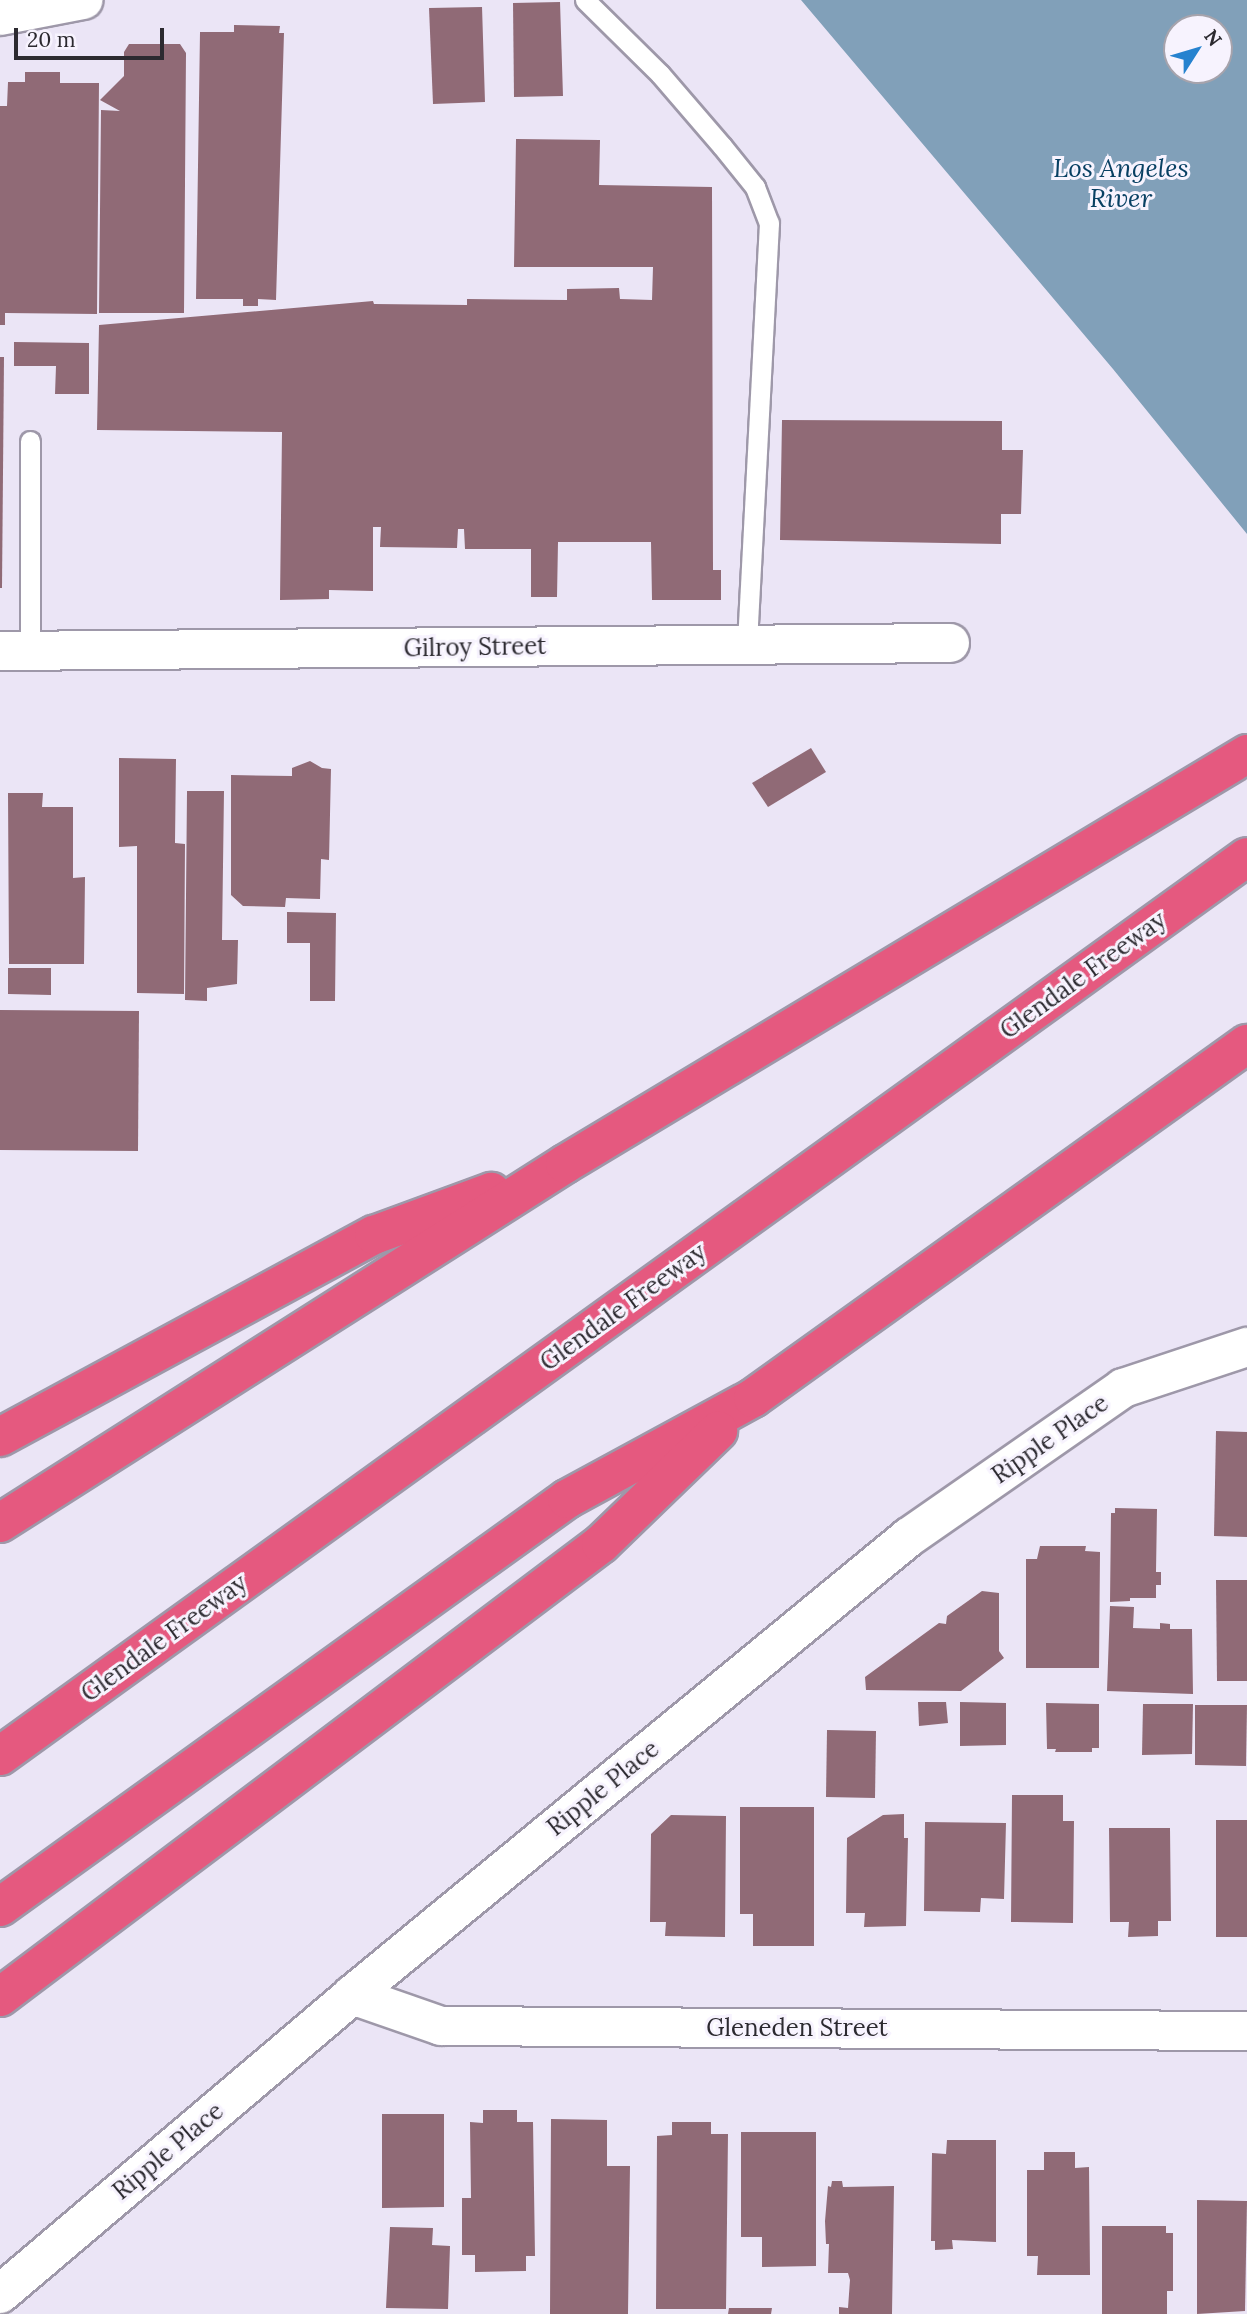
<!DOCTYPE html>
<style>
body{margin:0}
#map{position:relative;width:1247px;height:2314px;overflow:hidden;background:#ebe5f6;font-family:Lora,serif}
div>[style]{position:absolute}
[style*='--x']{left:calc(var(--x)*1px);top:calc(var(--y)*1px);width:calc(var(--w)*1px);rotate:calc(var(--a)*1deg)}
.water>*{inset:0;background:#81a0b9}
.building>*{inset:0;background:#906a76}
.roads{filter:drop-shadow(2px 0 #9e98a9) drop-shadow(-2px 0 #9e98a9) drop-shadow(0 2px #9e98a9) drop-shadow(0 -2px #9e98a9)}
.lane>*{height:19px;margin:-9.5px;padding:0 9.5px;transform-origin:9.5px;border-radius:9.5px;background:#fff}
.street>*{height:38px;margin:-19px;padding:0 19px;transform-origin:19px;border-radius:19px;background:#fff}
.highway>*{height:38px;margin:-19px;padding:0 19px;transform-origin:19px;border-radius:19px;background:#e5597f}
span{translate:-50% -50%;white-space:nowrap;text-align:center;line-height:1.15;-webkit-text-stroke:6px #f7f3fe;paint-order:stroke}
.street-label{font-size:24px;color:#2c2a30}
.water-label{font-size:26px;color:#084063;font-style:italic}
.north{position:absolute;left:1163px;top:14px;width:70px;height:70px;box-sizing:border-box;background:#f7f3fe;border:2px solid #a6a3ac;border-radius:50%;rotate:53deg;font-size:19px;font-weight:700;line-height:28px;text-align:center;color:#2c2a30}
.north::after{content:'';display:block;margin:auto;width:24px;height:32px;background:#2682cf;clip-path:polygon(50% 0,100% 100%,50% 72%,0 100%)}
.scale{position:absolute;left:14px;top:28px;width:150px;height:32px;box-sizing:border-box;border:4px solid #2c2a30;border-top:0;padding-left:9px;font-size:21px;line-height:24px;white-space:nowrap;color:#2c2a30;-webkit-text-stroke:5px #f7f3fe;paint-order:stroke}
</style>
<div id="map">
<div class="water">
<div style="clip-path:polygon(evenodd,801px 0,1247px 0,1247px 534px,1113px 369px,801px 0,1177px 28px,1219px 28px,1219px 70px,1177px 70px,1177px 28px)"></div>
</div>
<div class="building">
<div style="clip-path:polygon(560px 2px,563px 96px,514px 97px,513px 3px)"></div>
<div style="clip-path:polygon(482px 7px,485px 102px,433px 104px,429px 8px)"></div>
<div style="clip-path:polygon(234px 25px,280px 26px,279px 33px,284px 33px,276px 300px,258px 299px,258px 306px,243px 306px,243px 299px,196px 299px,200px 32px,234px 32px)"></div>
<div style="clip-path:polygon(129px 44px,180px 44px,186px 53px,184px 313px,99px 313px,101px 110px,120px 111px,100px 100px,124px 76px,124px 52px)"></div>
<div style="clip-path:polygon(25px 72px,60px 72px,60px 83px,99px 83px,97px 314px,5px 313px,5px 325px,0 325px,0 106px,7px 106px,8px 82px,25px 82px)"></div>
<div style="clip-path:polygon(516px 139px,600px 140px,599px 185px,712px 187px,713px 570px,721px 570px,721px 600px,652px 600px,651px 542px,558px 542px,557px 597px,531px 597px,531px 549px,465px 549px,464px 529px,458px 529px,457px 548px,380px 547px,381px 527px,373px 527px,373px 591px,329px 590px,329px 599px,280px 600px,282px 432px,97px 430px,99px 325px,373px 301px,374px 304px,467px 305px,467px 299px,567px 300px,567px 289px,619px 288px,620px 299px,652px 300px,653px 267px,514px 267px)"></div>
<div style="clip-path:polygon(14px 342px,89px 343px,89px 394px,55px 394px,56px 366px,14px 366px)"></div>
<div style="clip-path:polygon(0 357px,4px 357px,2px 588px,0 588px)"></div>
<div style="clip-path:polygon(782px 420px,1002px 421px,1002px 450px,1023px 450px,1021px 514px,1001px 514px,1001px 544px,780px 540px)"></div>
<div style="clip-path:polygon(811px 748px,826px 772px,768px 807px,752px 783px)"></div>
<div style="clip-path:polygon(119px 758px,176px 759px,175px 843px,185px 844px,184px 994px,137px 993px,137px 846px,119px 847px)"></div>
<div style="clip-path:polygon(310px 761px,322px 768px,331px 769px,329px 860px,321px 859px,320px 899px,286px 898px,285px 907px,243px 906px,231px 895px,231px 775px,292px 776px,292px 768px)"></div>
<div style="clip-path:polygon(187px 791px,224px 791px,222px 940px,238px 940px,237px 984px,207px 988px,207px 1001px,185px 1000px)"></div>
<div style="clip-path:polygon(8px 793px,43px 793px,42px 807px,73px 807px,73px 878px,85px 877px,84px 964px,9px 964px)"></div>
<div style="clip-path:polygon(287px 912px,336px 913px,335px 1001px,310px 1001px,310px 943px,287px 943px)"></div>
<div style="clip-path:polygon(8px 968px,51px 968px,51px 995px,8px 994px)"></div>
<div style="clip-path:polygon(0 1010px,139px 1011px,138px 1151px,0 1150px)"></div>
<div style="clip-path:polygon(1216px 1431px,1247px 1432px,1247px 1537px,1214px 1536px)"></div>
<div style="clip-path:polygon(1115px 1508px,1157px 1509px,1156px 1572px,1161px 1572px,1161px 1585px,1156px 1585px,1156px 1598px,1130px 1598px,1130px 1601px,1110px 1602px,1111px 1513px,1115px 1513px)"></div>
<div style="clip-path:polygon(1040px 1546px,1086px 1546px,1085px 1551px,1100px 1552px,1099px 1668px,1026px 1668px,1026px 1559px,1037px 1559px)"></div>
<div style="clip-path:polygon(1216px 1580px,1247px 1580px,1247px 1681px,1217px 1681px)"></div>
<div style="clip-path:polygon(982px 1591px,999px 1593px,999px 1651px,1004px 1658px,961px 1691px,866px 1690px,865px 1677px,939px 1623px,946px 1624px,947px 1616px)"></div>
<div style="clip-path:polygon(1110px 1606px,1134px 1607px,1133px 1628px,1160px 1629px,1160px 1623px,1170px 1624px,1170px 1629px,1192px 1629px,1193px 1694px,1107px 1691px)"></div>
<div style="clip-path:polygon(918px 1702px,946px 1702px,948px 1723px,919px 1726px)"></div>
<div style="clip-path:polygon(960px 1702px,1006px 1703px,1006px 1745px,960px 1746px)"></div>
<div style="clip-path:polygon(1046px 1703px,1099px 1704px,1099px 1748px,1092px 1748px,1092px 1752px,1055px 1752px,1056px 1749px,1047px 1749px)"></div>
<div style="clip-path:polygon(1143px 1704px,1193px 1704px,1192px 1754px,1142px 1755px)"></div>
<div style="clip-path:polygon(1195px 1705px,1247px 1705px,1246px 1766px,1195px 1765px)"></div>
<div style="clip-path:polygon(827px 1730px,876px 1731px,875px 1798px,826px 1797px)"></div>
<div style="clip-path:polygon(1012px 1795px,1063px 1795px,1063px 1821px,1074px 1821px,1073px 1923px,1011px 1922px)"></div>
<div style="clip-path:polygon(740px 1807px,814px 1807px,814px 1946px,753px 1946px,753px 1914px,740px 1914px)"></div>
<div style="clip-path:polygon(904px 1814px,904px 1838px,908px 1838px,906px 1926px,864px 1927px,865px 1913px,846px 1913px,847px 1838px,883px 1815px)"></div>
<div style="clip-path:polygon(671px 1815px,726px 1816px,725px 1937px,665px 1936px,666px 1922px,650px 1922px,651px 1834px)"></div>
<div style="clip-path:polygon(1216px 1820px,1247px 1820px,1247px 1937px,1216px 1937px)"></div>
<div style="clip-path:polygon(925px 1822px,1006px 1823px,1004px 1899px,981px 1898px,980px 1912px,924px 1911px)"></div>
<div style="clip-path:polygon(1109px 1828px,1170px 1828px,1171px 1921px,1158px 1921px,1158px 1936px,1128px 1937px,1129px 1922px,1110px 1922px)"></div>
<div style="clip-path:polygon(483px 2110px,517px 2110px,517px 2122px,533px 2122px,535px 2256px,526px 2256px,526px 2271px,475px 2272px,475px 2255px,462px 2255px,462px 2198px,471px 2198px,470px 2122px,483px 2123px)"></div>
<div style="clip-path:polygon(382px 2114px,444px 2114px,444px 2207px,382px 2208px)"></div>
<div style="clip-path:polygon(551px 2119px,607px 2120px,607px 2166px,630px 2166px,628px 2314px,550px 2314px)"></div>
<div style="clip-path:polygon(672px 2122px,711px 2122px,711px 2134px,728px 2134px,726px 2309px,656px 2309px,657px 2136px,672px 2135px)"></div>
<div style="clip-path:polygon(741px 2132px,816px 2132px,816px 2266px,762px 2267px,762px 2237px,741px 2237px)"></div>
<div style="clip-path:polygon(947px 2140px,996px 2140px,996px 2242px,952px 2240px,953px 2249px,935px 2250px,935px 2241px,931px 2241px,932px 2153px,946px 2154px)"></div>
<div style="clip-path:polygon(1044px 2152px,1075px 2152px,1075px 2168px,1089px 2167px,1090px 2275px,1037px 2275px,1038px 2256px,1027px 2256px,1027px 2170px,1044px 2170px)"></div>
<div style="clip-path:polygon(832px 2181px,842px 2181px,843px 2187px,894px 2186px,892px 2314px,839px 2314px,839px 2307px,848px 2308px,850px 2280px,848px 2273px,828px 2273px,829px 2244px,826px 2244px,825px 2221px,828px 2186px,831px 2187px)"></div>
<div style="clip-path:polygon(1197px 2200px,1247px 2201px,1245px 2311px,1197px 2314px)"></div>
<div style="clip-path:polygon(1102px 2226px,1166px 2226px,1166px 2233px,1173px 2233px,1173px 2291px,1167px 2291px,1167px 2314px,1102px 2314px)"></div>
<div style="clip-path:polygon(390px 2227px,433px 2228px,432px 2245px,450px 2246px,448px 2309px,386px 2308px)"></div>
<div style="clip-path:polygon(729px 2308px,772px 2308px,771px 2314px,728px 2314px)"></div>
</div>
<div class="roads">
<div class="lane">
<div style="--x:585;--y:0;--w:105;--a:44.6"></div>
<div style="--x:660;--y:74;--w:95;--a:49.3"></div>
<div style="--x:722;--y:146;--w:53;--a:51.2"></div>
<div style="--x:755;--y:187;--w:39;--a:69"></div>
<div style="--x:769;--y:223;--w:423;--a:93"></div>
<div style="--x:30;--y:651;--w:210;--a:-90"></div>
</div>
<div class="street">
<div style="--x:0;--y:16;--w:85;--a:-10.9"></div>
<div style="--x:0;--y:651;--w:950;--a:-0.48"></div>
<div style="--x:352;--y:1995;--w:94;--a:19.2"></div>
<div style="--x:441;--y:2026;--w:806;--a:0.36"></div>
<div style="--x:0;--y:2294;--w:462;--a:-40.3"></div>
<div style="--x:352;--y:1995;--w:721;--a:-39.43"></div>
<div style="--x:909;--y:1537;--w:261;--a:-34.8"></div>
<div style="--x:1123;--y:1388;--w:131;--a:-18.3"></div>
</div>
<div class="highway">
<div style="--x:0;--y:1437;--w:425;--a:-28.4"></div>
<div style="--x:374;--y:1235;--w:125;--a:-20.2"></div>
<div style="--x:0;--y:1523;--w:669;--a:-32.43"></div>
<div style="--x:565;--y:1164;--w:796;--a:-31.01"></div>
<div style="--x:0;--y:1756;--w:1537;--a:-35.79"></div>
<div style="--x:0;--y:1907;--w:699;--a:-35.74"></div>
<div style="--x:567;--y:1499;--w:212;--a:-28.5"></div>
<div style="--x:753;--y:1398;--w:608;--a:-35.63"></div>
<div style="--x:0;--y:1997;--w:753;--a:-37.01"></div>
<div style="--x:601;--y:1544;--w:163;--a:-44"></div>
</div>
</div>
<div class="street-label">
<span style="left:475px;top:647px;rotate:-1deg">Gilroy Street</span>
<span style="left:1083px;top:975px;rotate:-36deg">Glendale Freeway</span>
<span style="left:623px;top:1307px;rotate:-36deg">Glendale Freeway</span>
<span style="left:1050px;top:1439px;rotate:-35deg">Ripple Place</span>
<span style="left:164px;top:1638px;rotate:-36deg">Glendale Freeway</span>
<span style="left:603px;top:1788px;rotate:-39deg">Ripple Place</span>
<span style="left:797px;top:2028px">Gleneden Street</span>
<span style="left:168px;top:2151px;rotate:-40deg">Ripple Place</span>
</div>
<div class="water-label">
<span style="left:1121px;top:183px">Los Angeles<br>River</span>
</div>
<div class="north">N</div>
<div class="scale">20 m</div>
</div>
